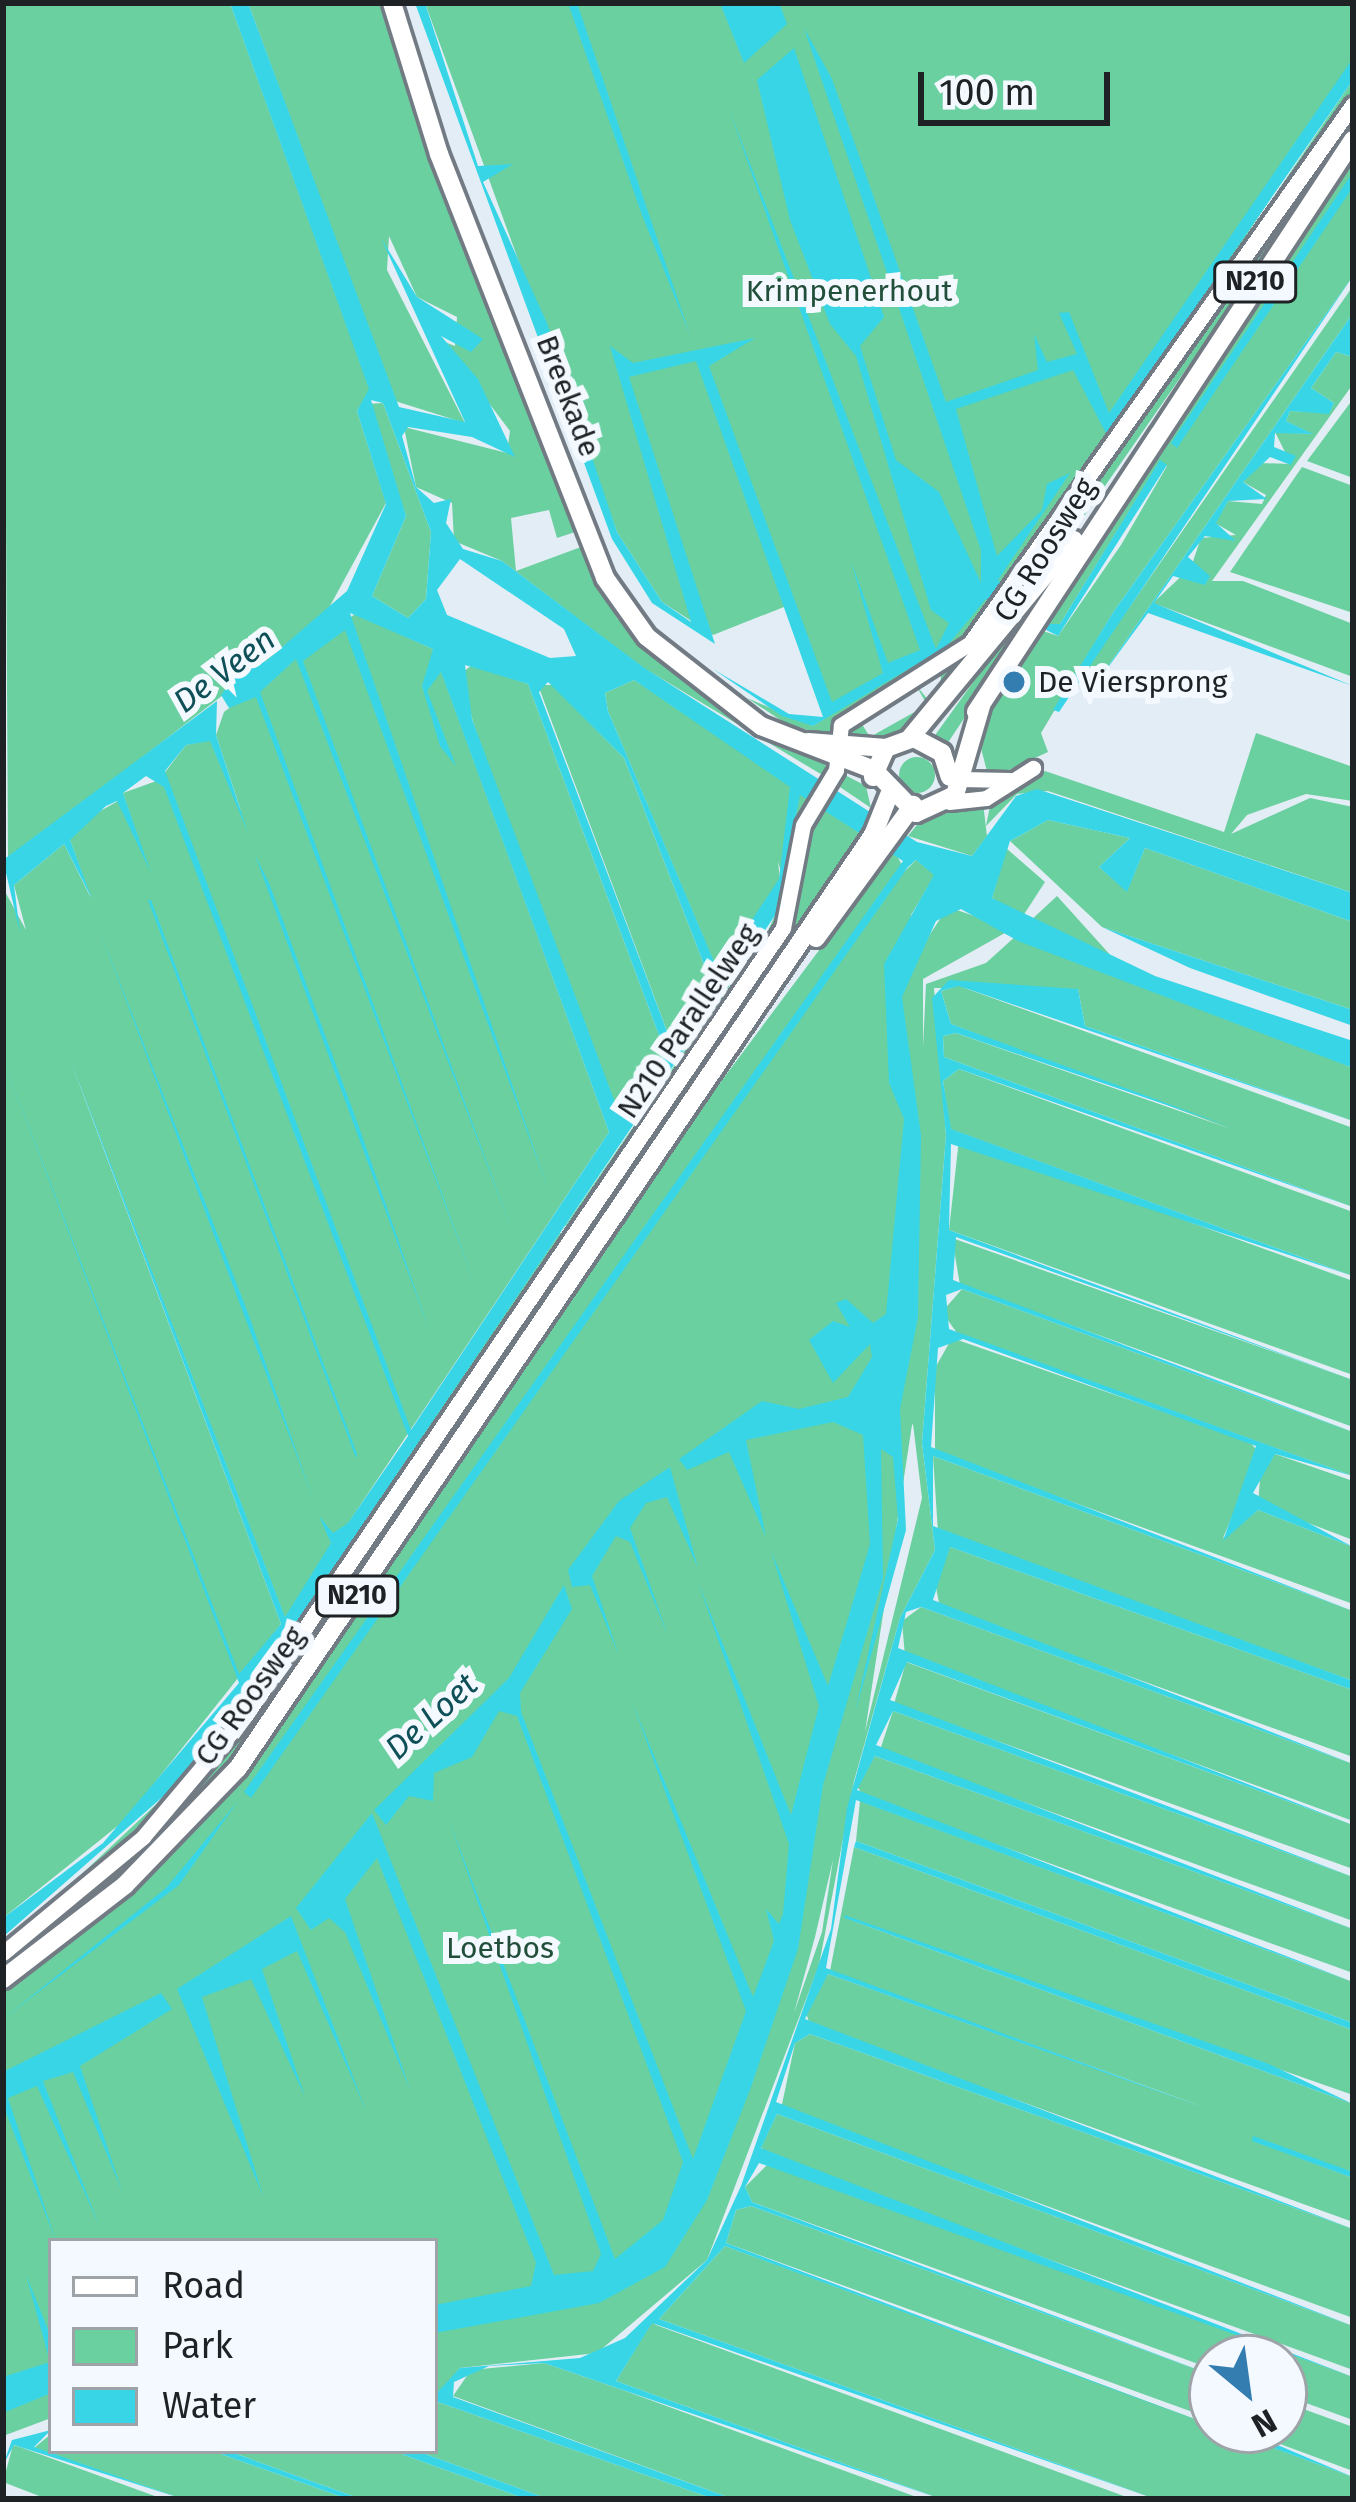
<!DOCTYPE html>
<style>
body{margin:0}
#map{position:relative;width:1356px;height:2502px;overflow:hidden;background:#e2edf5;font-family:"Fira Sans",sans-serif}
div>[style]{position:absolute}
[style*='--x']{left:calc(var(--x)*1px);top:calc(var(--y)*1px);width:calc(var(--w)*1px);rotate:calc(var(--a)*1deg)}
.green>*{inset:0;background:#6bd0a0}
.round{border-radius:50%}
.water>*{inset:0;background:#38d5e7}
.roads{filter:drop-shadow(3px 0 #727b83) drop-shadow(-3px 0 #727b83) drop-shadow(0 3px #727b83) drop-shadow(0 -3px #727b83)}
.minor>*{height:15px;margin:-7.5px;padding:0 7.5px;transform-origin:7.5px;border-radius:7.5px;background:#fff}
.major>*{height:18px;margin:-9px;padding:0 9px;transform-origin:9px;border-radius:9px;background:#fff}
.dots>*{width:33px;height:33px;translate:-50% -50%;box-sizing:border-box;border:6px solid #f3f9ff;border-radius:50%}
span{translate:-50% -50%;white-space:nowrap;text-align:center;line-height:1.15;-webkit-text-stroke:12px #f3f9ff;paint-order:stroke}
.shield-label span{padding:3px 9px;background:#f3f9ff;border:3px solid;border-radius:9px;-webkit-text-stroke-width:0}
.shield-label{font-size:27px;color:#1e2225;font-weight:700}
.park-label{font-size:30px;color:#214f3a}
.street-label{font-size:30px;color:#1e2225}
.poi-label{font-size:30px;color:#1e2225}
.left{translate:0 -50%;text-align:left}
.water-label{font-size:33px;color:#0f5058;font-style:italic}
.frame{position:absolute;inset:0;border:6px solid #1e2225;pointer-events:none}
.legend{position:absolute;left:48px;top:2238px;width:390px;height:216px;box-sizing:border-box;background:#f3f9ff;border:3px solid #9ea3a8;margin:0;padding:15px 21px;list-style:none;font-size:36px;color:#1e2225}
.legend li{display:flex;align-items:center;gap:24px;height:60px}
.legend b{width:60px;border:3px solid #9ea3a8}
.north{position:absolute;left:1188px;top:2334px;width:120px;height:120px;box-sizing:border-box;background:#f3f9ff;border:3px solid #9ea3a8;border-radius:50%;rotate:151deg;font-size:33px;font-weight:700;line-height:48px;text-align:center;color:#1e2225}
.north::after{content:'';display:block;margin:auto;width:42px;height:54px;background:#337db0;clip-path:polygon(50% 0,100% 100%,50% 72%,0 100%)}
.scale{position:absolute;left:918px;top:72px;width:192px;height:54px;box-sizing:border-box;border:6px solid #1e2225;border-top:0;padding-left:15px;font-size:36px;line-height:42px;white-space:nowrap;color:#1e2225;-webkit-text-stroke:9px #f3f9ff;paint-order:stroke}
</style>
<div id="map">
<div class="green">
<div style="clip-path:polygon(3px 3px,230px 3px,370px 390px,357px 411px,386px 503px,324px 617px,8px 861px)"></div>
<div style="clip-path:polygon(248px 3px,385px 3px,578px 531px,557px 538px,549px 510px,511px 518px,516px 571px,581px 547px,617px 618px,655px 657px,826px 765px,824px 776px,642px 667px,502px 561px,454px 541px,452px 503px,416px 487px,404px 427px,507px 453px,510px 431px,442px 341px,455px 346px,457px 317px,417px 297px,389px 236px,387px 270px,465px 423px,395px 401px)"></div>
<div style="clip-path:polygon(425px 3px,1353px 3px,1353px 71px,1222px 273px,1353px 80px,1353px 98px,959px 648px,828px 733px,811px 731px,785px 723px,747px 698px,813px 726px,859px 697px,827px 712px,789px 605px,713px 635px,662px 602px,617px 532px)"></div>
<div style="clip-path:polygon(1353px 113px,1353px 129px,1080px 522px,940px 692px,941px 675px,927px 679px,968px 652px,1072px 520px)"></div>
<div style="clip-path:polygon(1353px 149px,1353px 276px,1114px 611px,1041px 733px,1048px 752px,989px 779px,977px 733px,1043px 631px,1058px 636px,1121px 545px,1167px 466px,1160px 461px,1060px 624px,1047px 624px)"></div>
<div style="clip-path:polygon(1353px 286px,1353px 313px,1095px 685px,1078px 681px)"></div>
<div style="clip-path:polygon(1336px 352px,1353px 357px,1353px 384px,1212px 581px,1243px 581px,1353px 624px,1353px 677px,1153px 603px,1191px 567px,1201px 538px,1236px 535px,1215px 523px,1228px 501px,1262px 504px,1266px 495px,1243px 482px,1260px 463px,1291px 464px,1275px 432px,1312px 434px,1286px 421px,1290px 411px,1329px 413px,1334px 403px,1311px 388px)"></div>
<div style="clip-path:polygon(1353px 399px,1353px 478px,1307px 461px)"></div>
<div style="clip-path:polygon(383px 403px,431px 532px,426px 599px,408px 618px,372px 596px,406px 516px,367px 404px)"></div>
<div style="clip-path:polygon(1137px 455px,1029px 621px,945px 747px,933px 738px)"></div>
<div style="clip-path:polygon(1302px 467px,1353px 486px,1353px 613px,1230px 572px)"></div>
<div style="clip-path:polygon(355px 614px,433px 649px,609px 1132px,285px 1618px,71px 1062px,281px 1624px,125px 1820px,3px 1918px,3px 888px,26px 930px,14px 885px,64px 844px,91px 898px,70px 840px,79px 823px,118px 801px,144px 856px,123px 793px,159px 780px,186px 745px,210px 740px,241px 811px,216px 735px,224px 712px)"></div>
<div style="clip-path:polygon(472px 665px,528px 684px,666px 1054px,619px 1117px,478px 738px,459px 675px)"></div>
<div style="clip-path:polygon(634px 680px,811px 794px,785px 912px,754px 960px,787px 890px,778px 862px,780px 879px,718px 972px,608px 711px,605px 693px)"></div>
<div style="clip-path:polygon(538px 685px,552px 685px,624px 758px,710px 980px,671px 1042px)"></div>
<div style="clip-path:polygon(916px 685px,929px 701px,923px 724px,877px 744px,847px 739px,858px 718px,870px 737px,927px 705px)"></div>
<div style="clip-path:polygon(1256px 733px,1353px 767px,1353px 801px,1306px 794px,1247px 815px,1231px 834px,1310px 798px,1353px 807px,1353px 893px,1048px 791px,1017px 794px,986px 826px,991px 801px,1045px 771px,1224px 832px)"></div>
<div class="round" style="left:899px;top:757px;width:36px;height:36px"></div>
<div style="clip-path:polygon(845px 775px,866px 786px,871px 808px,834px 783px)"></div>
<div style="clip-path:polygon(983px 803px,987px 836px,972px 856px,908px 836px,920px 821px)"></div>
<div style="clip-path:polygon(823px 805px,861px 831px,246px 1740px,136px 1865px,3px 1969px,3px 1955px,200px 1780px,791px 926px,805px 836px)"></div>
<div style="clip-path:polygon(1048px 820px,1130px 838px,1099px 867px,1127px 891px,1145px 848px,1353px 922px,1353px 1010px,1102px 927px,1010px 841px)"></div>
<div style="clip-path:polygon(1006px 848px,1045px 882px,1023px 916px,992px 898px)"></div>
<div style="clip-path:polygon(evenodd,894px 850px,905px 871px,916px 860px,935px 875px,911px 915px,915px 957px,948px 907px,1012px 929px,923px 979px,923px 1047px,926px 984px,986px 963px,1019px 933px,1353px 1068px,1353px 1121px,1085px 1026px,1078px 989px,934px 988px,946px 1135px,922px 1443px,935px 1550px,900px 1618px,854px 1781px,819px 1965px,707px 2260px,597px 2353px,460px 2368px,437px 2396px,435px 2241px,51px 2241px,51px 2418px,3px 2436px,3px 1986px,141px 1878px,246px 1765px,669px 1151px,894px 850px,913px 1424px,922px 1498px,865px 1732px,912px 1425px,913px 1424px,894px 850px,833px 1860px,822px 1932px,794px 2013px,815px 1937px,833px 1860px)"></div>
<div style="clip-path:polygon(1057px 896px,1113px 958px,1029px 922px)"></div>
<div style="clip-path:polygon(743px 963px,675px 1079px,666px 1078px)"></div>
<div style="clip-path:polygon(959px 986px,1353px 1128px,1353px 1207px,944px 1057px,943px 1036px,956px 1033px,1231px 1129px,951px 1024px,941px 991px)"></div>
<div style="clip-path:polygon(959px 1069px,1353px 1212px,1353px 1276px,950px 1129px,943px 1081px)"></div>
<div style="clip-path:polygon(662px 1085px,572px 1230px,565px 1226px)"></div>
<div style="clip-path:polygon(959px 1139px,1353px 1281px,1353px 1375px,949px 1230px)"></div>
<div style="clip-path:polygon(562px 1233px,376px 1516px,367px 1515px,560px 1233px)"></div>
<div style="clip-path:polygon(952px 1238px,1353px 1380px,1353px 1427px,960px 1285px)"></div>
<div style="clip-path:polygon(962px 1289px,1353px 1432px,1353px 1476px,957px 1333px,942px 1312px)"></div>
<div style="clip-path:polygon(952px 1338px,1250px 1442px,1259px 1453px,1223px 1538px,1258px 1510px,1353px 1547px,1353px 1604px,935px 1452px,935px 1368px)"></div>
<div style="clip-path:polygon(1275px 1454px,1353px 1481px,1353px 1540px,1258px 1504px,1261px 1467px)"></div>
<div style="clip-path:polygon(933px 1456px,1353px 1611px,1353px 1681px,938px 1532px)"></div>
<div style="clip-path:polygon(366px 1522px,168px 1808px,3px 1948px,183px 1779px)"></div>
<div style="clip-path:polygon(950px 1547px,1353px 1690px,1353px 1757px,940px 1608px,933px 1572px)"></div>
<div style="clip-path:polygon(921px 1607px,1353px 1764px,1353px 1821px,905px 1657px,902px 1621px)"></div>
<div style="clip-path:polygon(906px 1662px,1353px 1825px,1353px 1869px,894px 1704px)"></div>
<div style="clip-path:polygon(893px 1711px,1353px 1877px,1353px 1921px,880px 1750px)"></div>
<div style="clip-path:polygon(875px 1756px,1353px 1929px,1353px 1973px,863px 1796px,857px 1786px)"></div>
<div style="clip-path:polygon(860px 1801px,1353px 1982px,1353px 2023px,856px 1841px)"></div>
<div style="clip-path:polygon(854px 1847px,1353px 2030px,1353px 2095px,845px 1918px,1353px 2104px,1353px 2172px,1252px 2140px,1353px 2178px,1353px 2222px,810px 2025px,805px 2010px,828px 1974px,1206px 2108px,830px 1971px)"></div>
<div style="clip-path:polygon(810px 2034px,1353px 2229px,1353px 2318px,781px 2109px,795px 2043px)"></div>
<div style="clip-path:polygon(777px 2114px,1353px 2326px,1353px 2370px,770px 2158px,761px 2147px)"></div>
<div style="clip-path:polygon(770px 2162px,1353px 2377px,1353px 2420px,1284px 2395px,1284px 2358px,1212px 2358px,1212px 2369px,752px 2202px,745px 2187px)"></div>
<div style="clip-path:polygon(751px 2206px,1212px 2375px,1212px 2419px,726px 2243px,736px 2210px)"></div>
<div style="clip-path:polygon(725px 2246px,1353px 2477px,1353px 2499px,1155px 2499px,659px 2319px)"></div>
<div style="clip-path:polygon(652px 2322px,656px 2325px,1132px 2499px,941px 2499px,616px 2381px)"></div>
<div style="clip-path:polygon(544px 2363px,620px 2389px,922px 2499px,733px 2499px,453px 2396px,471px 2370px)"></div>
<div style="clip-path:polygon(435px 2401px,714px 2499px,548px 2499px,417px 2451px,435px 2451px)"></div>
<div style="clip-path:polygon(1284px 2402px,1353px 2427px,1353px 2471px,1242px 2430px,1284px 2430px)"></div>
<div style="clip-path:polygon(51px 2434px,51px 2451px,212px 2451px,348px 2499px,183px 2499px,34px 2448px)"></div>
<div style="clip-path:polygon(13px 2445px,20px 2447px,163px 2499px,47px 2499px,3px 2482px)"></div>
<div style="clip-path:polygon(228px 2451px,393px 2451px,526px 2499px,361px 2499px)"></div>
</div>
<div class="water">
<div style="clip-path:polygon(evenodd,230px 3px,248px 3px,399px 407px,465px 422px,381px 238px,417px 297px,483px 339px,471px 352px,441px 336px,478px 379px,515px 457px,472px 437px,408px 427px,402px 436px,416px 487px,434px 503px,451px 499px,446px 523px,463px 549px,502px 561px,643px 667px,917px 842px,972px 856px,1016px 796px,1037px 789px,1353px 893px,1353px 922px,1145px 848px,1127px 892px,1099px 867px,1130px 838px,1048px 820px,1010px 841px,992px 898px,1155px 976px,1353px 1041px,1353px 1068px,1018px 941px,961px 909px,936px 921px,902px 997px,921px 1135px,918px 1317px,900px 1409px,906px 1530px,855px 1713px,898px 1519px,893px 1457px,881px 1449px,883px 1578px,823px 1785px,798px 1949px,751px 2087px,707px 2200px,665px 2267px,599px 2303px,435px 2333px,435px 2305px,531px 2286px,536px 2263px,377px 1858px,345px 1899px,410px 2090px,345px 1932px,329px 1918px,311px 1930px,296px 1908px,372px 1813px,554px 2275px,593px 2271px,601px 2254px,449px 1820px,615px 2259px,663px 2220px,683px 2162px,517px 1716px,499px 1711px,472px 1757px,434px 1773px,433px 1801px,409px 1796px,386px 1825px,374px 1810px,509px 1678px,564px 1585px,572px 1609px,520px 1693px,521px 1712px,693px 2159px,746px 2011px,632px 1702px,753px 1997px,774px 1941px,766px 1909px,779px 1924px,783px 1914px,789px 1844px,698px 1582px,791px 1815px,819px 1706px,771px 1551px,828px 1686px,870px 1544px,863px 1435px,833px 1422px,746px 1440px,766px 1537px,729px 1452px,687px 1470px,679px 1459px,762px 1401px,799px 1409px,848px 1397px,872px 1357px,870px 1344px,833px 1383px,809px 1340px,833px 1321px,850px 1327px,836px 1303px,846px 1299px,873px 1323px,886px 1314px,904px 1119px,889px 1083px,884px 964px,934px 875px,916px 860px,908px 867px,251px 1798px,244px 1792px,903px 861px,800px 795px,778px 911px,294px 1626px,183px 1779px,3px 1937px,3px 1918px,103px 1843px,239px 1683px,3px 1059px,239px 1674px,281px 1624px,71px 1061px,285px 1617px,331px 1543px,319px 1516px,333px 1533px,348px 1523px,408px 1436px,164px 787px,146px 776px,123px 793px,151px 873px,117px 801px,106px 806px,70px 840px,92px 899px,64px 844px,14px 885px,20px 933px,3px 860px,217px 701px,216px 735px,248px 833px,210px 741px,186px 745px,165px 771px,411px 1430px,609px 1132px,441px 672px,427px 691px,456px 766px,440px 746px,422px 686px,433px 649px,350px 613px,549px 1192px,345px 630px,303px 661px,512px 1231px,296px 659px,260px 692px,478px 1293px,256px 697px,229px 708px,221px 695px,247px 661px,266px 661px,347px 591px,386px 504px,357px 411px,369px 389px,230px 3px,371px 400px,383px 403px,431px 532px,426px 599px,408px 618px,372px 596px,406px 516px,371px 400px,230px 3px,460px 559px,564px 629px,576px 656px,550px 658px,447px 615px,437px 590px,460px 559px,230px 3px,465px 665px,528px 684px,666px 1054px,620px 1116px,472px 719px,465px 665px,230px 3px,634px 680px,790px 787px,779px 879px,718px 971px,608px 711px,605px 693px,634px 680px,230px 3px,548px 682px,624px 758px,710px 980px,671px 1042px,539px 692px,548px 682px)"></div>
<div style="clip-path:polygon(415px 3px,425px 3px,478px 166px,513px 164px,483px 182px,547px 323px,617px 532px,662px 602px,691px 622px,610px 346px,633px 363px,755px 338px,709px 366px,832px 702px,883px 673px,851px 561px,888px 663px,920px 650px,729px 109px,936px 649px,949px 623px,931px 610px,856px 356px,830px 324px,790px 220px,757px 80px,794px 48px,884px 317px,860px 346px,896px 460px,939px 492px,981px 583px,981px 550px,804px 28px,832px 79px,946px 402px,1038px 370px,1034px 334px,1047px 362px,1077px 354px,1059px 313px,1069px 312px,1109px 413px,1353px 58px,1353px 80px,1107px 435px,1073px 370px,956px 409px,997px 556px,1042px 510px,1047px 484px,1070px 473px,998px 580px,1047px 624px,1060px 624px,1160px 460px,1167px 465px,1058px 636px,986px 599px,947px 646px,813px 726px,782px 716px,713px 669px,789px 714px,823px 717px,696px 361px,629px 377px,715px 644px,652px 603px,612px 539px)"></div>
<div style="clip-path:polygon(568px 3px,577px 3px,690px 335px,642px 215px)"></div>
<div style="clip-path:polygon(720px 3px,779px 3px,787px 24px,744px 63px)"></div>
<div style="clip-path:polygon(1353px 172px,1353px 187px,1177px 448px,1171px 443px)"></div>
<div style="clip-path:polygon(1353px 276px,1059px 712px,1053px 710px,1114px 611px)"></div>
<div style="clip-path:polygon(1353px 313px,1353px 357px,1336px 352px,1311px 388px,1334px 403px,1329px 414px,1290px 411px,1286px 421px,1313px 434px,1275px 433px,1274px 447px,1296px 456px,1291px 465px,1270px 457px,1243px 482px,1267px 499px,1228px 501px,1216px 523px,1236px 541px,1205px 536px,1188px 557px,1210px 576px,1205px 585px,1173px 576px,1154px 603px,1353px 686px,1148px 613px,1095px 685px)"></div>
<div style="clip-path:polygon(255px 855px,269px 883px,360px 1130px,430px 1332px)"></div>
<div style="clip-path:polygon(148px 900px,151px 900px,357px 1454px,356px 1458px)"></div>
<div style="clip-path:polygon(98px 926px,248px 1313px,313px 1499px)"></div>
<div style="clip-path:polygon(1102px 927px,1353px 1010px,1353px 1026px,1190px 968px)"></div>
<div style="clip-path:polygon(949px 980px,1078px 989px,1085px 1026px,1353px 1121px,959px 986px,941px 991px,951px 1024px,1234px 1128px,956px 1033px,943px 1036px,944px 1057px,1353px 1207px,959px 1069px,943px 1081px,951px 1129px,1353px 1276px,951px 1144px,949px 1230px,1353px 1380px,956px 1237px,953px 1280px,1353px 1432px,962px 1289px,946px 1295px,949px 1329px,1353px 1476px,1275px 1454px,1253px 1493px,1353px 1547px,1258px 1510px,1223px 1541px,1256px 1446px,963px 1339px,938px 1348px,931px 1447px,1353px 1611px,933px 1456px,933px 1526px,1353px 1681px,1353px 1690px,950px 1547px,933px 1600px,1353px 1764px,921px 1607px,906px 1612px,898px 1648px,1353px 1825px,907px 1662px,890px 1700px,1353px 1877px,893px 1711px,876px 1745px,1353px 1929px,875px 1756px,857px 1790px,1353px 1982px,856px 1800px,826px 1968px,1207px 2109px,828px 1974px,805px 2019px,1353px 2229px,810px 2034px,795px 2043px,776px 2102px,1353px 2326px,777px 2114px,761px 2148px,1353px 2377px,759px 2163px,745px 2187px,752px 2202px,1212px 2375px,751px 2206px,736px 2210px,726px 2243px,1212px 2426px,725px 2246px,659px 2319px,1155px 2499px,652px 2323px,616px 2381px,941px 2499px,544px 2363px,489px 2366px,454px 2382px,453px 2397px,733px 2499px,714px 2499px,435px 2401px,435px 2395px,460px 2368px,580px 2358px,625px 2338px,707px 2260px,741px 2186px,831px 1929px,847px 1808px,900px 1618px,935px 1550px,922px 1443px,946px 1135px,932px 998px)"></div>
<div style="clip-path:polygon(670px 1467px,698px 1568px,667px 1497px,646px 1503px,630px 1528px,668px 1636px,630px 1542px,616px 1536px,592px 1576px,619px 1656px,590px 1585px,572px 1587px,568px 1570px,619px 1501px)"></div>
<div style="clip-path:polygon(238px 1801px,179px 1885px,3px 2019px,166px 1888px)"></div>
<div style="clip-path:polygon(856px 1841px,1353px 2023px,1353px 2030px,854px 1847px)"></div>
<div style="clip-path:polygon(844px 1915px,1269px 2064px,1353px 2104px,845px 1918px)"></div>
<div style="clip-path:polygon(291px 1916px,367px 2113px,297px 1951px,262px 1969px,305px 2097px,251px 1979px,202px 1997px,263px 2196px,177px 1989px)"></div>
<div style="clip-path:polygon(161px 1993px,172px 2009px,80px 2066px,122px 2191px,73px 2072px,43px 2081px,99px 2225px,37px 2086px,8px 2098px,56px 2241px,3px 2105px,3px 2072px)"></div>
<div style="clip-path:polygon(1253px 2136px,1353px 2172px,1353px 2178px,1252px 2141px)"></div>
<div style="clip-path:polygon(26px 2275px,51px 2337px,51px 2393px,3px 2413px,3px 2377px,50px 2362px)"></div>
<div style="clip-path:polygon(51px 2430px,34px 2447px,183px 2499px,14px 2445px,3px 2465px,12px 2440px)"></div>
<div style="clip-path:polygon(1224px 2430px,1242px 2430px,1353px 2477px)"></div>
<div style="clip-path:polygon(212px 2451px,228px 2451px,361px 2499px,348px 2499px)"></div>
<div style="clip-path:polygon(393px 2451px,417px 2451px,548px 2499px,526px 2499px)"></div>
</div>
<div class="roads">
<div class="minor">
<div style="--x:960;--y:779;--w:50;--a:1.1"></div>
<div style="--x:949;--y:802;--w:37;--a:-6"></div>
<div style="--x:986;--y:798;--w:56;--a:-32.6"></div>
<div style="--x:3;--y:1953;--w:182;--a:-39.6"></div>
<div style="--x:143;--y:1837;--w:158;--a:-49.9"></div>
<div style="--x:245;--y:1716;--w:954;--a:-55.68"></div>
<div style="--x:783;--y:928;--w:105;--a:-79"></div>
<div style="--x:803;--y:825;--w:64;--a:-59"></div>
<div style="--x:836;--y:770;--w:45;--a:-83.7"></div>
<div style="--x:841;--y:725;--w:153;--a:-32.4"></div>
<div style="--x:970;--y:643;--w:661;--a:-54.6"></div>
</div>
<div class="major">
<div style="--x:392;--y:3;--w:158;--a:72.7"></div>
<div style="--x:439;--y:154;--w:455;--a:68.6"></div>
<div style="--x:605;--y:578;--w:72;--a:54.6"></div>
<div style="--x:647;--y:637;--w:145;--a:38"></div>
<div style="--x:761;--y:726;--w:121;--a:21.3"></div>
<div style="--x:874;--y:770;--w:60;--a:45.7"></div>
<div style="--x:916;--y:813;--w:43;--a:-24.8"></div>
<div style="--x:955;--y:795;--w:93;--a:-73.7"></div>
<div style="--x:976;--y:712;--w:685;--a:-56.61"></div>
<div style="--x:910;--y:738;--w:257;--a:-50.4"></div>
<div style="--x:808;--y:742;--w:78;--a:4.4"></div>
<div style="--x:873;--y:777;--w:32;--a:-66"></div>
<div style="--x:886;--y:748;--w:30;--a:-20"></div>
<div style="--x:914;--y:738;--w:32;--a:28"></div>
<div style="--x:942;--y:753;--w:25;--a:72"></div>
<div style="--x:816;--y:938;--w:165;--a:-53.9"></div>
<div style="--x:3;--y:1979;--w:154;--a:-37.6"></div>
<div style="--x:125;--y:1885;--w:163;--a:-46"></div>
<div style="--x:238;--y:1768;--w:1129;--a:-55.76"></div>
<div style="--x:873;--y:835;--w:43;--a:-68.2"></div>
</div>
</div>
<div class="dots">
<div style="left:1014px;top:682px;background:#337db0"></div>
</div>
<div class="shield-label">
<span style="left:1255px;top:282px">N210</span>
<span style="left:357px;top:1596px">N210</span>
</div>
<div class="park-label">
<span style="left:849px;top:291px">Krimpenerhout</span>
<span style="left:500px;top:1948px">Loetbos</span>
</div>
<div class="street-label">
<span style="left:568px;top:396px;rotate:69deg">Breekade</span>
<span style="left:1045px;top:550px;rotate:-58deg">CG Roosweg</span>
<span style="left:688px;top:1021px;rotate:-56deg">N210 Parallelweg</span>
<span style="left:250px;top:1696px;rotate:-54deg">CG Roosweg</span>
</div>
<div class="poi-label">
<span class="left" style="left:1038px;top:682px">De Viersprong</span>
</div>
<div class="water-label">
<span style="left:225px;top:671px;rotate:-37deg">De Veen</span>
<span style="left:432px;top:1717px;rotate:-42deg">De Loet</span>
</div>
<div class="frame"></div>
<ul class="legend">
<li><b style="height:15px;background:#fff"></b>Road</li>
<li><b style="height:33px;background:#6bd0a0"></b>Park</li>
<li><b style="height:33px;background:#38d5e7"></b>Water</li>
</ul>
<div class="north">N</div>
<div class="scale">100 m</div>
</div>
